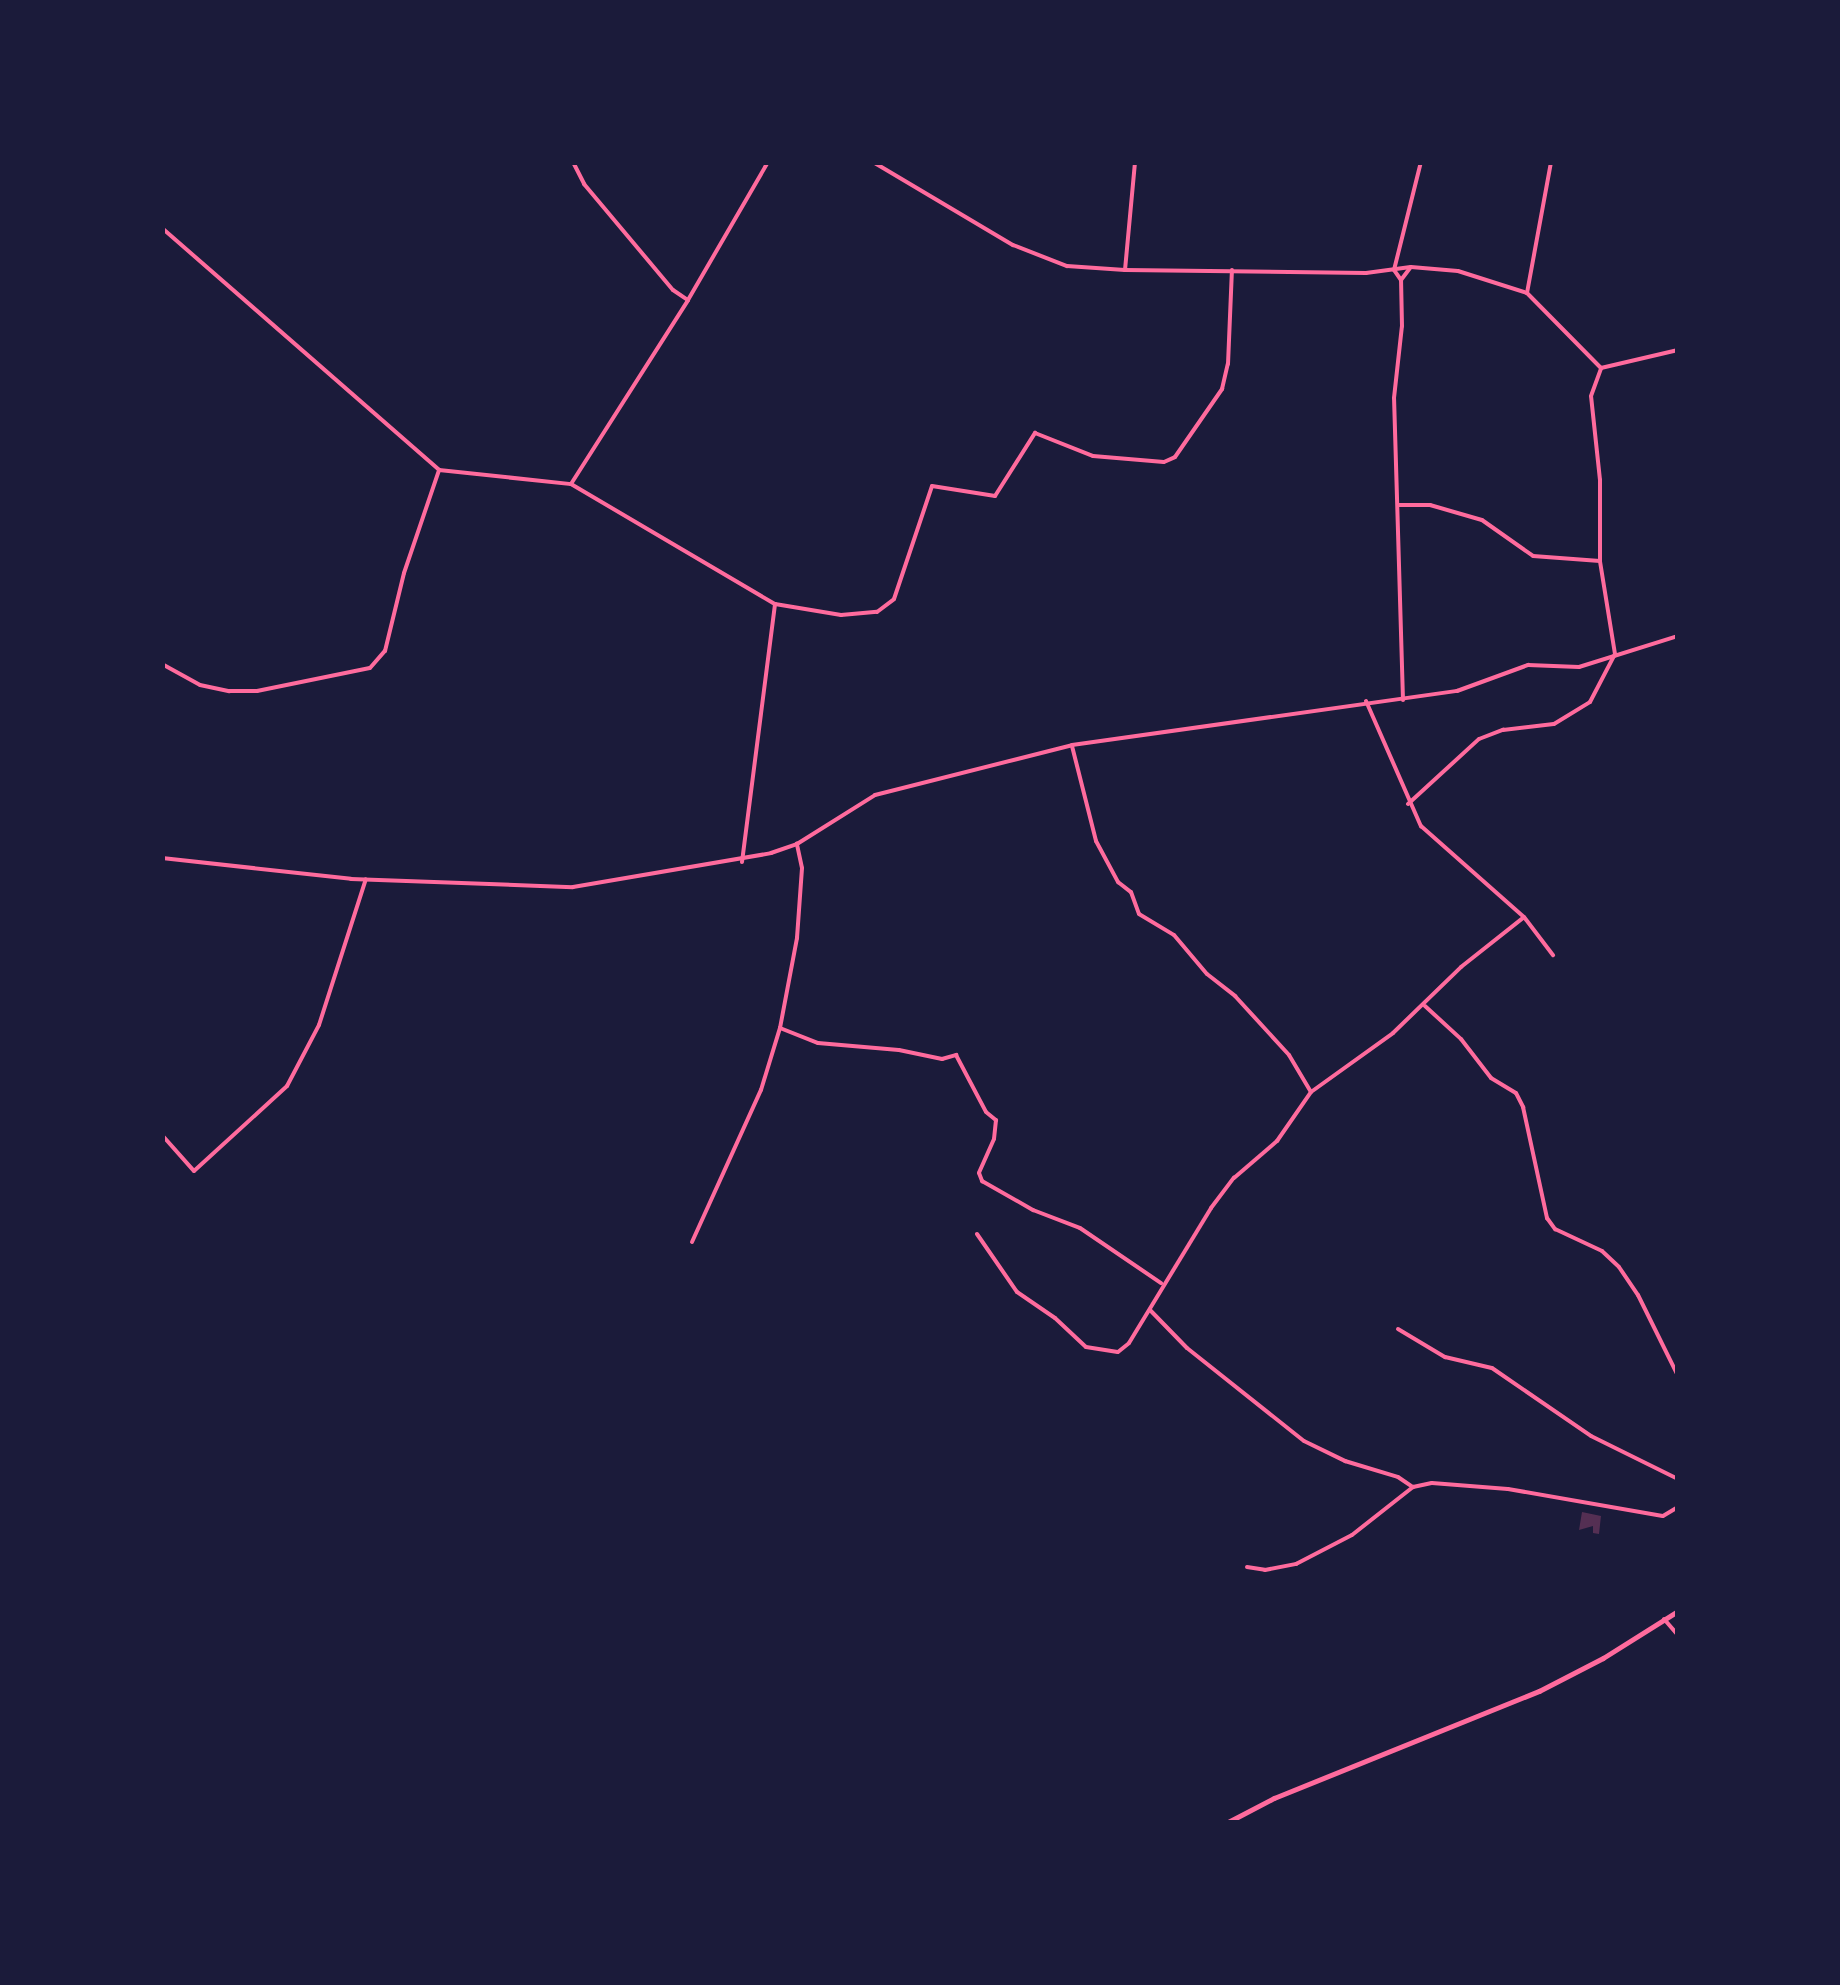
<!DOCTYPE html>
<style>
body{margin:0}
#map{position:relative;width:1840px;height:1985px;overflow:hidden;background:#1b1b3a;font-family:"Noto Sans",sans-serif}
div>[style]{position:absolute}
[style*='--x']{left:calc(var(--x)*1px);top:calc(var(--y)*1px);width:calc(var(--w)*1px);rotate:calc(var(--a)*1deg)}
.building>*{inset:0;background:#542f53}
.minor>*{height:4px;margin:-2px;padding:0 2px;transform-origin:2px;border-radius:2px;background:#ff6b9d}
.tertiary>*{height:5px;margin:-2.5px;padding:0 2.5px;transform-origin:2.5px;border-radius:2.5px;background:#ff6b9d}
span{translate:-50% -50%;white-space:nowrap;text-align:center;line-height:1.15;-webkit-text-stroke:8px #1b1b3a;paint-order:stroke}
.frame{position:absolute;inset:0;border:165px solid #1b1b3a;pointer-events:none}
</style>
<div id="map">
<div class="building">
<div style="clip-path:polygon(1582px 1512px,1601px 1516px,1599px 1534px,1593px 1533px,1593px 1526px,1579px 1530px)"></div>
</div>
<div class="minor">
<div style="--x:573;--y:162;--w:25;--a:63"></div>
<div style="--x:584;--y:184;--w:138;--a:50"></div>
<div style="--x:673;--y:290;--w:18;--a:34"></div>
<div style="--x:873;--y:162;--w:163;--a:30.7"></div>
<div style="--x:1013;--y:245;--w:58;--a:21.3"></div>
<div style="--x:1067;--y:266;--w:58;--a:3.9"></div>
<div style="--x:1125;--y:270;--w:241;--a:0.7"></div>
<div style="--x:1366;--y:273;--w:45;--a:-7.6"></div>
<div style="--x:1411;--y:267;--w:47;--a:4.9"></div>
<div style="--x:1458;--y:271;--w:72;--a:17.7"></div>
<div style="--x:1527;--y:293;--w:105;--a:45.4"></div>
<div style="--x:1601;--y:368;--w:79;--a:-13.2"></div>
<div style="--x:162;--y:228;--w:368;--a:41.1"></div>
<div style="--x:439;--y:470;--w:133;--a:6.1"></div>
<div style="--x:571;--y:484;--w:218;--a:-57.5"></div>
<div style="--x:688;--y:300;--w:160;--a:-59.9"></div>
<div style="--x:1125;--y:270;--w:108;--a:-84.7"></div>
<div style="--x:1401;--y:280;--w:12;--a:-125"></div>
<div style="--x:1394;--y:270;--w:111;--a:-76"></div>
<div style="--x:1527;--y:293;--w:133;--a:-79.6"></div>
<div style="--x:571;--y:484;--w:237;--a:30.5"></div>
<div style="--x:775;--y:604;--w:67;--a:9.5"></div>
<div style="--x:841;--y:615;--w:36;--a:-5"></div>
<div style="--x:877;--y:612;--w:21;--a:-37"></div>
<div style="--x:894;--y:599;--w:119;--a:-71.4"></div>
<div style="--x:932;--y:486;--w:64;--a:9"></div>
<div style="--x:995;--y:496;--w:75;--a:-57.6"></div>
<div style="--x:1035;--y:433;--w:62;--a:21.6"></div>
<div style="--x:1093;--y:456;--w:71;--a:4.8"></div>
<div style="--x:1164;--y:462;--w:12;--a:-24"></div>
<div style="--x:1175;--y:457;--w:83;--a:-55.3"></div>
<div style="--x:1222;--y:389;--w:26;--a:-77"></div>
<div style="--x:1228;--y:364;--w:94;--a:-87.6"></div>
<div style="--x:1399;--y:505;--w:31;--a:0"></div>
<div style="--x:1430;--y:505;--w:54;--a:16.1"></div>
<div style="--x:1482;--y:520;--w:62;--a:35.2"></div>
<div style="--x:1533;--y:556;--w:67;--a:4.3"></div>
<div style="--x:162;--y:664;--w:43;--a:28.9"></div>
<div style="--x:200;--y:685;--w:30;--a:12"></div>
<div style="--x:229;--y:691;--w:28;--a:0"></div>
<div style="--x:257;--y:691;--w:115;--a:-11.5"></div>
<div style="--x:370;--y:668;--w:23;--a:-49"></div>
<div style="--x:385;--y:651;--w:80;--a:-76.3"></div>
<div style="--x:404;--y:573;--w:109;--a:-71.2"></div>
<div style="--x:1403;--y:700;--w:302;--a:-91.7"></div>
<div style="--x:1394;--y:398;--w:72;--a:-83.7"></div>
<div style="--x:1402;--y:326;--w:46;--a:-91.2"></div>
<div style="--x:1401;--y:280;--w:15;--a:-53"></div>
<div style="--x:1366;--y:701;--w:137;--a:66.3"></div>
<div style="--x:1421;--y:826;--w:137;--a:41.5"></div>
<div style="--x:1524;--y:917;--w:48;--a:52.7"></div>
<div style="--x:1072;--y:746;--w:98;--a:75.8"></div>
<div style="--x:1096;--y:841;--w:47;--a:61.8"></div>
<div style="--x:1118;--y:882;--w:16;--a:38"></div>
<div style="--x:1131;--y:892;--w:23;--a:70"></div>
<div style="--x:1139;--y:914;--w:41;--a:31"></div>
<div style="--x:1174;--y:935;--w:51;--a:49.8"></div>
<div style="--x:1207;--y:974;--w:36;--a:38"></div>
<div style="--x:1235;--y:996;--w:80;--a:47.5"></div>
<div style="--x:1289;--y:1055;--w:43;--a:59.3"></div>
<div style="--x:1408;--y:804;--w:96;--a:-42.5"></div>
<div style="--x:1479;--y:739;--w:26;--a:-21"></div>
<div style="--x:1503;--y:730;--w:51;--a:-6.7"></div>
<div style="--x:1554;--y:724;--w:42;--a:-31.4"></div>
<div style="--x:1590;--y:702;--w:54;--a:-62.5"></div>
<div style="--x:1615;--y:654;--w:94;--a:-99.2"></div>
<div style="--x:1600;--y:561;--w:81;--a:-90"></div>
<div style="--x:1600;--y:480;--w:84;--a:-96.1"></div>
<div style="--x:1591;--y:396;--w:30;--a:-70"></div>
<div style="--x:162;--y:858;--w:190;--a:6.3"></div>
<div style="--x:351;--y:879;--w:222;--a:2.1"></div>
<div style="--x:573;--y:887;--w:201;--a:-9.7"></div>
<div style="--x:771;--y:853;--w:28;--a:-19"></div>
<div style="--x:797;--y:844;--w:92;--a:-32.1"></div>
<div style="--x:875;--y:795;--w:203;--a:-14.2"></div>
<div style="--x:1072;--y:745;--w:389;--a:-8"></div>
<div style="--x:1457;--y:691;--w:76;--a:-20.1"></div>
<div style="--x:1528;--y:665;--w:51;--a:2.2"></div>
<div style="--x:1579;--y:667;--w:104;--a:-17.4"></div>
<div style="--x:742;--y:862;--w:260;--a:-82.7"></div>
<div style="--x:1425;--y:1006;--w:49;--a:42.5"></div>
<div style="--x:1461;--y:1039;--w:49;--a:52.4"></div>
<div style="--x:1491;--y:1078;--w:29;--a:31"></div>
<div style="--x:1516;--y:1093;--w:16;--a:63"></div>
<div style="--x:1523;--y:1107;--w:114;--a:77.8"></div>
<div style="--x:1547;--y:1218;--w:14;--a:54"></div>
<div style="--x:1555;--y:1229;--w:52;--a:25.1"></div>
<div style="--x:1602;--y:1251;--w:23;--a:43"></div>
<div style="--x:1619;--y:1267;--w:34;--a:56"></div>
<div style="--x:1638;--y:1295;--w:90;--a:63.7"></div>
<div style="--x:780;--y:1028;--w:41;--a:21.5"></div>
<div style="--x:818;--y:1043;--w:81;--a:4.9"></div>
<div style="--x:899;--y:1050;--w:44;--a:11.8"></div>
<div style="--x:942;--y:1059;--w:15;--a:-16"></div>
<div style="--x:956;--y:1055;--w:64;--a:62.2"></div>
<div style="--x:986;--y:1112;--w:13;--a:39"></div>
<div style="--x:996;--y:1120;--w:19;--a:96"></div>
<div style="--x:994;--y:1139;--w:37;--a:114"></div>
<div style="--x:979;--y:1173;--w:9;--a:69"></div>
<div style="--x:982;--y:1181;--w:59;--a:29.6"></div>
<div style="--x:1033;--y:1210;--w:50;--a:21"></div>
<div style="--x:1080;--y:1228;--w:98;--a:34.2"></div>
<div style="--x:162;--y:1135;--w:48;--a:48.4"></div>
<div style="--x:194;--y:1171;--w:126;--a:-42.4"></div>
<div style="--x:287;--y:1086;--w:69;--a:-62.3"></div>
<div style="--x:319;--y:1025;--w:153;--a:-72.2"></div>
<div style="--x:977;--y:1234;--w:70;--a:55.4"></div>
<div style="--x:1017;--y:1292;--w:46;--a:34.4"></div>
<div style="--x:1055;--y:1318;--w:42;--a:43.1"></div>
<div style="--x:1086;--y:1347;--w:32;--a:9"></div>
<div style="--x:1118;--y:1352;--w:14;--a:-39"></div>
<div style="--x:1129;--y:1343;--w:158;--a:-58.7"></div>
<div style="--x:1211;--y:1208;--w:38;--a:-53"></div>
<div style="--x:1234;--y:1178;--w:57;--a:-40.7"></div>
<div style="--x:1277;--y:1141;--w:60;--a:-55.2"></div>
<div style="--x:1311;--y:1092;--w:101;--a:-35.7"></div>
<div style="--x:1393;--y:1033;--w:95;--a:-44.1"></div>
<div style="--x:1461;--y:967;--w:80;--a:-38.4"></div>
<div style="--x:692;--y:1242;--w:167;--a:-65.6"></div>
<div style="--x:761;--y:1090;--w:65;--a:-73"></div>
<div style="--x:780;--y:1028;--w:92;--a:-79.3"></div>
<div style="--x:797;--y:938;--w:70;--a:-85.9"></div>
<div style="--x:802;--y:868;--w:25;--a:-102"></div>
<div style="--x:1150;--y:1310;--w:53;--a:45.8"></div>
<div style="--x:1187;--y:1348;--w:149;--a:38.5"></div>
<div style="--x:1304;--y:1441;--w:46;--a:26"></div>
<div style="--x:1345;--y:1461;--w:55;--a:16.8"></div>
<div style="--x:1398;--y:1477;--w:18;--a:34"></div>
<div style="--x:1398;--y:1329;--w:55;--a:30.8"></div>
<div style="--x:1445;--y:1357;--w:48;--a:13.2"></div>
<div style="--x:1492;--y:1368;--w:120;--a:34.5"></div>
<div style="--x:1591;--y:1436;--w:97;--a:26.3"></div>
<div style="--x:1247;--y:1567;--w:18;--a:9"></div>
<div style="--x:1265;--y:1570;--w:32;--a:-11"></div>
<div style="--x:1296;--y:1564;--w:63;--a:-27.4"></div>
<div style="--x:1352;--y:1535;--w:78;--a:-38.2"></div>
<div style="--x:1413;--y:1487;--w:19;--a:-12"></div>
<div style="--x:1432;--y:1483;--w:76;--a:4.5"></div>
<div style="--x:1508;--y:1489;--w:157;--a:9.9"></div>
<div style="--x:1663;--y:1516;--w:17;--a:-31"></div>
<div style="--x:1664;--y:1619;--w:21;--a:49"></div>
</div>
<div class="tertiary">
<div style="--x:1228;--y:1822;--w:52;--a:-27.6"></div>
<div style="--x:1274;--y:1798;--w:286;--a:-22"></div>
<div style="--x:1539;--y:1691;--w:72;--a:-27.3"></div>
<div style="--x:1603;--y:1658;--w:89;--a:-32.1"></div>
</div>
<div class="frame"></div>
</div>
